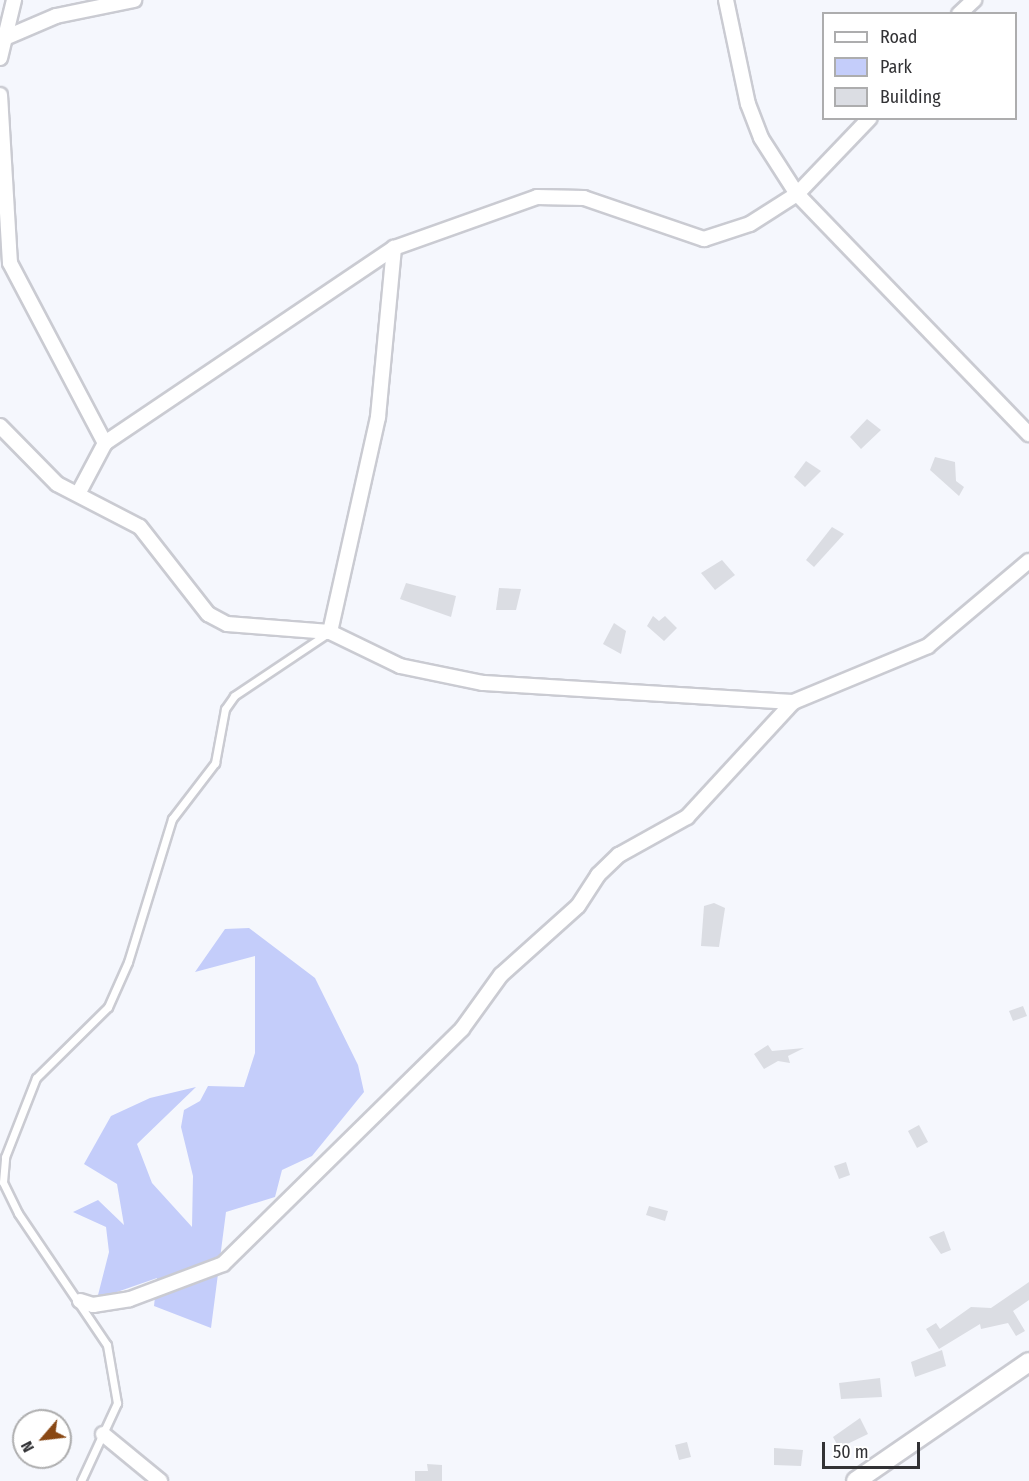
<!DOCTYPE html>
<style>
body{margin:0}
#map{position:relative;width:1029px;height:1481px;overflow:hidden;background:#f5f7fd;font-family:"Fira Sans Condensed",sans-serif}
div>[style]{position:absolute}
[style*='--x']{left:calc(var(--x)*1px);top:calc(var(--y)*1px);width:calc(var(--w)*1px);rotate:calc(var(--a)*1deg)}
.green>*{inset:0;background:#c4cdfa}
.building>*{inset:0;background:#dbdde3}
.roads{filter:drop-shadow(2px 0 #cacbd2) drop-shadow(-2px 0 #cacbd2) drop-shadow(0 2px #cacbd2) drop-shadow(0 -2px #cacbd2)}
.lane>*{height:7px;margin:-3.5px;padding:0 3.5px;transform-origin:3.5px;border-radius:3.5px;background:#fff}
.street>*{height:14px;margin:-7px;padding:0 7px;transform-origin:7px;border-radius:7px;background:#fff}
.secondary>*{height:18px;margin:-9px;padding:0 9px;transform-origin:9px;border-radius:9px;background:#fff}
span{translate:-50% -50%;white-space:nowrap;text-align:center;line-height:1.15;-webkit-text-stroke:6px #fff;paint-order:stroke}
.legend{position:absolute;left:822px;top:12px;width:195px;height:108px;box-sizing:border-box;background:#fff;border:2px solid #adadae;margin:0;padding:8px 10px;list-style:none;font-size:18px;color:#323235}
.legend li{display:flex;align-items:center;gap:12px;height:30px}
.legend b{width:30px;border:2px solid #adadae}
.north{position:absolute;left:12px;top:1409px;width:60px;height:60px;box-sizing:border-box;background:#fff;border:2px solid #adadae;border-radius:50%;rotate:242deg;font-size:16px;font-weight:700;line-height:24px;text-align:center;color:#323235}
.north::after{content:'';display:block;margin:auto;width:21px;height:27px;background:#894814;clip-path:polygon(50% 0,100% 100%,50% 72%,0 100%)}
.scale{position:absolute;left:822px;top:1442px;width:98px;height:27px;box-sizing:border-box;border:3px solid #323235;border-top:0;padding-left:8px;font-size:18px;line-height:21px;white-space:nowrap;color:#323235;-webkit-text-stroke:4px #fff;paint-order:stroke}
</style>
<div id="map">
<div class="green">
<div style="clip-path:polygon(249px 928px,315px 978px,358px 1065px,364px 1092px,312px 1156px,282px 1170px,275px 1197px,226px 1212px,211px 1328px,154px 1306px,157px 1278px,97px 1299px,109px 1252px,106px 1227px,73px 1212px,98px 1200px,124px 1225px,117px 1184px,84px 1164px,111px 1116px,150px 1098px,196px 1087px,137px 1144px,152px 1183px,192px 1227px,193px 1176px,181px 1127px,184px 1110px,200px 1101px,208px 1086px,244px 1087px,255px 1053px,255px 956px,195px 972px,225px 929px)"></div>
</div>
<div class="building">
<div style="clip-path:polygon(867px 419px,881px 430px,861px 449px,850px 437px)"></div>
<div style="clip-path:polygon(935px 457px,955px 462px,956px 481px,964px 487px,959px 496px,930px 470px)"></div>
<div style="clip-path:polygon(806px 461px,821px 471px,805px 487px,794px 477px)"></div>
<div style="clip-path:polygon(832px 527px,844px 534px,814px 567px,806px 560px)"></div>
<div style="clip-path:polygon(722px 560px,735px 575px,715px 590px,701px 573px)"></div>
<div style="clip-path:polygon(406px 583px,456px 596px,451px 617px,400px 599px)"></div>
<div style="clip-path:polygon(499px 588px,521px 589px,516px 610px,496px 610px)"></div>
<div style="clip-path:polygon(653px 616px,659px 621px,665px 616px,677px 628px,664px 641px,647px 626px)"></div>
<div style="clip-path:polygon(614px 623px,626px 631px,621px 654px,603px 644px)"></div>
<div style="clip-path:polygon(714px 903px,725px 908px,719px 947px,701px 946px,704px 906px)"></div>
<div style="clip-path:polygon(1023px 1006px,1027px 1016px,1013px 1021px,1009px 1011px)"></div>
<div style="clip-path:polygon(768px 1045px,772px 1051px,804px 1048px,788px 1056px,790px 1063px,778px 1061px,764px 1069px,754px 1054px)"></div>
<div style="clip-path:polygon(919px 1125px,928px 1142px,917px 1148px,908px 1131px)"></div>
<div style="clip-path:polygon(846px 1162px,850px 1175px,839px 1179px,834px 1166px)"></div>
<div style="clip-path:polygon(649px 1206px,668px 1211px,665px 1221px,646px 1215px)"></div>
<div style="clip-path:polygon(944px 1231px,951px 1250px,941px 1254px,929px 1237px)"></div>
<div style="clip-path:polygon(1029px 1282px,1029px 1300px,1013px 1311px,1025px 1331px,1016px 1336px,1008px 1323px,981px 1329px,980px 1324px,939px 1349px,926px 1329px,936px 1323px,940px 1329px,971px 1307px,991px 1308px)"></div>
<div style="clip-path:polygon(942px 1350px,946px 1366px,915px 1377px,911px 1362px)"></div>
<div style="clip-path:polygon(880px 1378px,882px 1397px,841px 1399px,839px 1383px)"></div>
<div style="clip-path:polygon(860px 1418px,868px 1434px,839px 1448px,833px 1437px)"></div>
<div style="clip-path:polygon(687px 1442px,691px 1457px,679px 1460px,675px 1445px)"></div>
<div style="clip-path:polygon(774px 1448px,803px 1450px,801px 1466px,774px 1465px)"></div>
<div style="clip-path:polygon(427px 1464px,442px 1465px,442px 1481px,415px 1481px,415px 1471px,428px 1471px)"></div>
</div>
<div class="roads">
<div class="lane">
<div style="--x:81;--y:1481;--w:86;--a:-65.2"></div>
<div style="--x:117;--y:1403;--w:59;--a:-99.8"></div>
<div style="--x:107;--y:1345;--w:159;--a:-124"></div>
<div style="--x:18;--y:1213;--w:34;--a:-116"></div>
<div style="--x:3;--y:1182;--w:25;--a:-85"></div>
<div style="--x:5;--y:1157;--w:85;--a:-68.6"></div>
<div style="--x:36;--y:1078;--w:101;--a:-44.6"></div>
<div style="--x:108;--y:1007;--w:49;--a:-66"></div>
<div style="--x:128;--y:962;--w:150;--a:-72.9"></div>
<div style="--x:172;--y:819;--w:71;--a:-52.5"></div>
<div style="--x:215;--y:763;--w:55;--a:-79.5"></div>
<div style="--x:225;--y:709;--w:16;--a:-55"></div>
<div style="--x:234;--y:696;--w:113;--a:-33.8"></div>
</div>
<div class="street">
<div style="--x:726;--y:0;--w:106;--a:78.1"></div>
<div style="--x:748;--y:104;--w:36;--a:69"></div>
<div style="--x:761;--y:138;--w:67;--a:57.3"></div>
<div style="--x:797;--y:194;--w:334;--a:46"></div>
<div style="--x:959;--y:14;--w:21;--a:-43"></div>
<div style="--x:0;--y:40;--w:61;--a:-23.2"></div>
<div style="--x:56;--y:16;--w:80;--a:-11.6"></div>
<div style="--x:0;--y:58;--w:60;--a:-76.4"></div>
<div style="--x:0;--y:95;--w:168;--a:86.6"></div>
<div style="--x:10;--y:263;--w:204;--a:62.2"></div>
<div style="--x:0;--y:426;--w:81;--a:45.5"></div>
<div style="--x:57;--y:484;--w:93;--a:27.4"></div>
<div style="--x:140;--y:527;--w:110;--a:52"></div>
<div style="--x:208;--y:614;--w:21;--a:28"></div>
<div style="--x:227;--y:624;--w:103;--a:4.4"></div>
<div style="--x:330;--y:632;--w:78;--a:25.9"></div>
<div style="--x:400;--y:666;--w:85;--a:11.6"></div>
<div style="--x:483;--y:683;--w:311;--a:3.5"></div>
<div style="--x:793;--y:702;--w:146;--a:-22.5"></div>
<div style="--x:928;--y:646;--w:132;--a:-40.1"></div>
<div style="--x:78;--y:494;--w:58;--a:-62.1"></div>
<div style="--x:105;--y:443;--w:349;--a:-34"></div>
<div style="--x:394;--y:248;--w:152;--a:-19.6"></div>
<div style="--x:537;--y:197;--w:47;--a:1.2"></div>
<div style="--x:584;--y:198;--w:127;--a:18.9"></div>
<div style="--x:704;--y:239;--w:48;--a:-18.1"></div>
<div style="--x:750;--y:224;--w:56;--a:-32.6"></div>
<div style="--x:797;--y:194;--w:105;--a:-46.2"></div>
<div style="--x:330;--y:632;--w:220;--a:-77.4"></div>
<div style="--x:378;--y:417;--w:170;--a:-84.6"></div>
<div style="--x:80;--y:1301;--w:14;--a:17"></div>
<div style="--x:93;--y:1305;--w:37;--a:-9"></div>
<div style="--x:130;--y:1299;--w:99;--a:-20.6"></div>
<div style="--x:223;--y:1264;--w:335;--a:-44.5"></div>
<div style="--x:462;--y:1029;--w:67;--a:-54.2"></div>
<div style="--x:501;--y:975;--w:103;--a:-41.9"></div>
<div style="--x:578;--y:906;--w:37;--a:-57"></div>
<div style="--x:598;--y:875;--w:29;--a:-44"></div>
<div style="--x:619;--y:855;--w:78;--a:-29.2"></div>
<div style="--x:687;--y:817;--w:156;--a:-47.3"></div>
<div style="--x:103;--y:1434;--w:74;--a:39.5"></div>
</div>
<div class="secondary">
<div style="--x:856;--y:1481;--w:210;--a:-34.5"></div>
</div>
</div>
<ul class="legend">
<li><b style="height:8px;background:#fff"></b>Road</li>
<li><b style="height:16px;background:#c4cdfa"></b>Park</li>
<li><b style="height:16px;background:#dbdde3"></b>Building</li>
</ul>
<div class="north">N</div>
<div class="scale">50 m</div>
</div>
